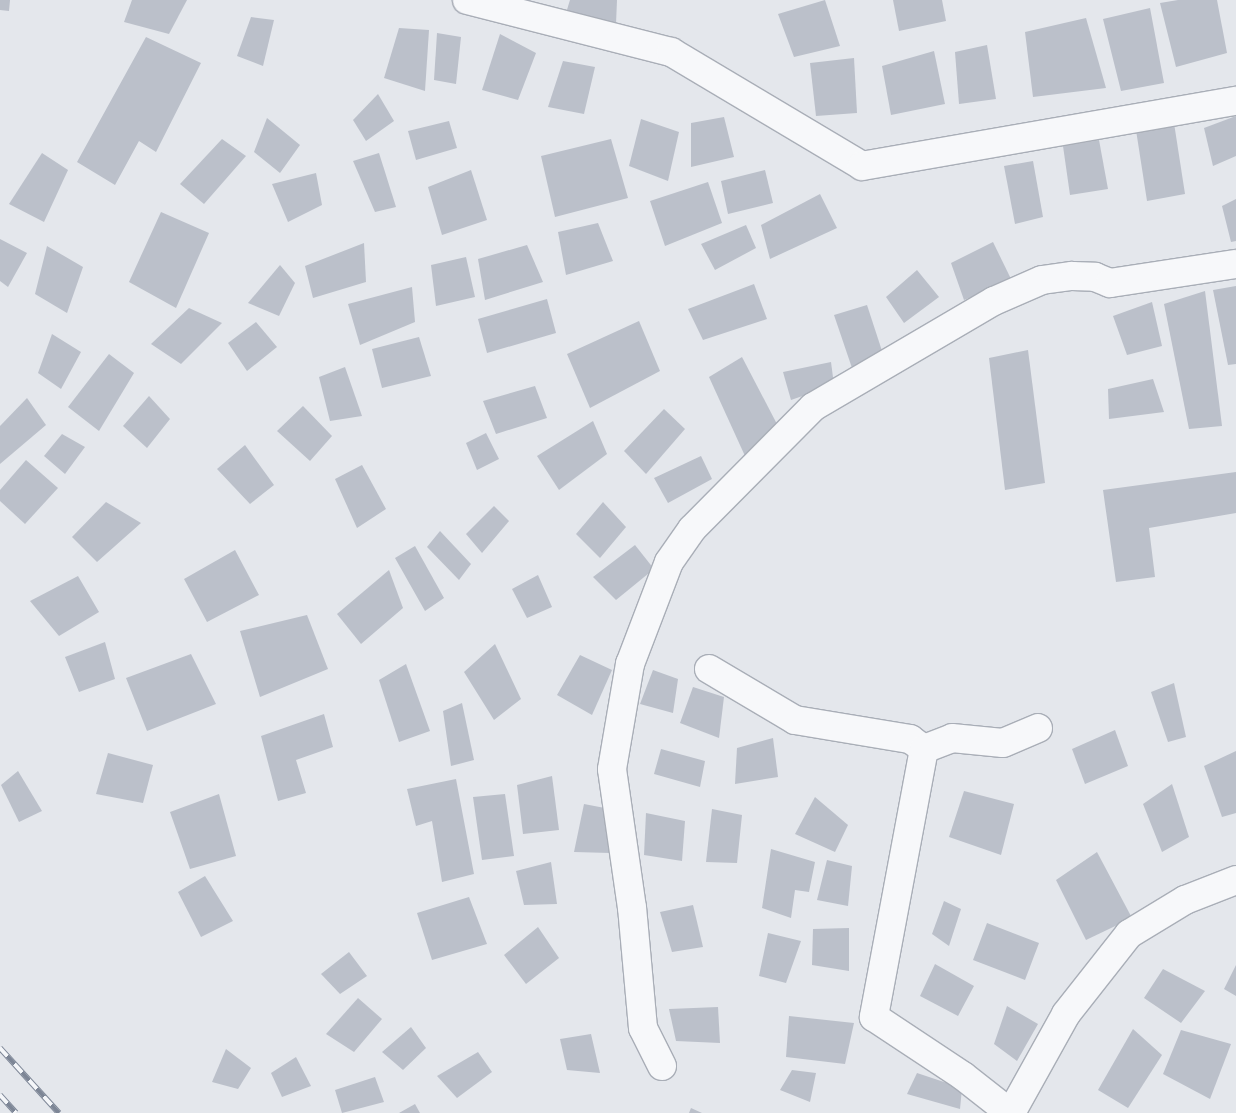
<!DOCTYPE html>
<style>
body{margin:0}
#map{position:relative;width:1236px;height:1113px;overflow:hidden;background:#e4e7ec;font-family:Helvetica,sans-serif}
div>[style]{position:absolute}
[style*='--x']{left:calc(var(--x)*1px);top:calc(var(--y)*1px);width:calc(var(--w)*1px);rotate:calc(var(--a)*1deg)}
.building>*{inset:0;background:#bbc0ca}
.roads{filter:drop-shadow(1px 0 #a9aeb7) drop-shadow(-1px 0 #a9aeb7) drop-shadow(0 1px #a9aeb7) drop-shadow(0 -1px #a9aeb7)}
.minor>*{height:28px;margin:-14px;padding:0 14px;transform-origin:14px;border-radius:14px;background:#f7f8fa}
.rail>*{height:5.5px;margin-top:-2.75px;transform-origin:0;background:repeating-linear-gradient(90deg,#f4f6f9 0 11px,#7d8696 0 22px);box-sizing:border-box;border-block:1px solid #7d8696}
span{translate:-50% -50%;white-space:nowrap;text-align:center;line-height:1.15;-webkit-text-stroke:5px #f4f6f9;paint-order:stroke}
</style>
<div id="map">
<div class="building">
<div style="clip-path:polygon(0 0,10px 0,9px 11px,0 10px)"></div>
<div style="clip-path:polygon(132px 0,187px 0,169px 34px,124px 22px)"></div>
<div style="clip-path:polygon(570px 0,617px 0,616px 24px,566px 13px)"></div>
<div style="clip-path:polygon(825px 0,840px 46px,794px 57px,778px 14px)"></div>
<div style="clip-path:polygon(893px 0,942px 0,946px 21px,899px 31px)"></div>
<div style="clip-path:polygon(1178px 0,1217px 0,1227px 53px,1176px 67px,1160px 3px)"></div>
<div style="clip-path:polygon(1150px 8px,1164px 83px,1121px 91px,1103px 19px)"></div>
<div style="clip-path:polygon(251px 17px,274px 20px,263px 66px,237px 56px)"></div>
<div style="clip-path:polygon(1086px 18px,1106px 88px,1033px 97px,1025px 32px)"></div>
<div style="clip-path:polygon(399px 28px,429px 30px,425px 91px,384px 78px)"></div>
<div style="clip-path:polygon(437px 33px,461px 37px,456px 84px,434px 80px)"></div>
<div style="clip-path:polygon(500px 34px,536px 53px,518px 100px,482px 90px)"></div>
<div style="clip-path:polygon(146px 37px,201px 63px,156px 152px,139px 141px,115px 185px,77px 162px)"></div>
<div style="clip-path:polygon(987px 45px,996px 99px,959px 104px,955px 52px)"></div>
<div style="clip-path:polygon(934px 51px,945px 104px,891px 115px,882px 66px)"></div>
<div style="clip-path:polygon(854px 58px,857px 113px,816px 116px,810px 63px)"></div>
<div style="clip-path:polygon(563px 61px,595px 67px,584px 114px,548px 107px)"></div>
<div style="clip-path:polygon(378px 94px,394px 121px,366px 141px,353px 120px)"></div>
<div style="clip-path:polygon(1236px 116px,1236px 156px,1213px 166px,1204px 128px)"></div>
<div style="clip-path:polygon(724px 117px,734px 157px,691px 167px,691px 123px)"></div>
<div style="clip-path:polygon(267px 118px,300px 145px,280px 173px,254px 152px)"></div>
<div style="clip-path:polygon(641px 119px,679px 132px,668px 181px,629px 166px)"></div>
<div style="clip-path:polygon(449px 121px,457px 148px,416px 160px,408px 131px)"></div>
<div style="clip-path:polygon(1174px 123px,1185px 194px,1147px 201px,1136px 130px)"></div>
<div style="clip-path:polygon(222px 139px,246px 156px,204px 204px,180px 184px)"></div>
<div style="clip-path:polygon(611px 139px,628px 198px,555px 217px,541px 156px)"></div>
<div style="clip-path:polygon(1099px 140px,1108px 189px,1070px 195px,1063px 146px)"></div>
<div style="clip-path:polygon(42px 153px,68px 170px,44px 222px,9px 204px)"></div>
<div style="clip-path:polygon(379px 153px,396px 207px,375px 212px,353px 161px)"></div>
<div style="clip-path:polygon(1033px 161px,1043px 217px,1015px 224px,1004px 166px)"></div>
<div style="clip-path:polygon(471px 170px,487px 220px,442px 235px,428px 187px)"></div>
<div style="clip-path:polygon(765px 170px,773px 203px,728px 214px,721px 181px)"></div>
<div style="clip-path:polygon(316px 173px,322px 205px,288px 222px,272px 184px)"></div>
<div style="clip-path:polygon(708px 182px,722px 223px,665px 246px,650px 201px)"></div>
<div style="clip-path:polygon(820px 194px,837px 228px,770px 259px,761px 225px)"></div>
<div style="clip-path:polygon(1236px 199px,1236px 241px,1231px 242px,1222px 206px)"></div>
<div style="clip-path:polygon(161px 212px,209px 233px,176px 308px,129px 282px)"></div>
<div style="clip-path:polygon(598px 223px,613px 261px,566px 275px,558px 232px)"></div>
<div style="clip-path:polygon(746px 225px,756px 248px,715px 270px,701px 244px)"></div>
<div style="clip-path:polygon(0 239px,27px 253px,8px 287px,0 281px)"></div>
<div style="clip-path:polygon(993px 242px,1012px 281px,964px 300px,951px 263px)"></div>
<div style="clip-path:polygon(364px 243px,366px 282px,313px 298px,305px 266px)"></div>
<div style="clip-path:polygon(527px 245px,543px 282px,485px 300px,478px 259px)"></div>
<div style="clip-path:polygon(47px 246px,83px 267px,67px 313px,35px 294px)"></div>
<div style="clip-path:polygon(466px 257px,475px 297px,436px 306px,431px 265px)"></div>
<div style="clip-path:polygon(280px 265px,295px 283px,279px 316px,248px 303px)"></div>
<div style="clip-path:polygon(917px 270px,939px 297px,904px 323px,886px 297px)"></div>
<div style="clip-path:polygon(754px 284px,767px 319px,703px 340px,688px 309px)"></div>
<div style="clip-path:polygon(1236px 286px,1236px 364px,1228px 365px,1213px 290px)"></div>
<div style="clip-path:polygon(412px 287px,415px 322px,360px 345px,348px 304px)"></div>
<div style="clip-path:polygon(1205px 291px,1222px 426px,1189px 429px,1164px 304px)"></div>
<div style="clip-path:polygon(547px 299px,556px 333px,487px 353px,478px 319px)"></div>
<div style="clip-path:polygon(1152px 302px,1162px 346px,1127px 355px,1113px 316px)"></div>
<div style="clip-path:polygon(867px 305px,883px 354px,852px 368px,834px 315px)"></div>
<div style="clip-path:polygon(189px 308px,222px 323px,181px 364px,151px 344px)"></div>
<div style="clip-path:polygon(639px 321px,660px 371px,590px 408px,567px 354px)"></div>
<div style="clip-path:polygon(256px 322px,277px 347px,247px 371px,228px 343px)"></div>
<div style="clip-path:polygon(52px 334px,81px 352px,61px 389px,38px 373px)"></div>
<div style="clip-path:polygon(419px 337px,431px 376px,382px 388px,372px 349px)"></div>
<div style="clip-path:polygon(1028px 350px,1045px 483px,1005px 490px,989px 358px)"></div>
<div style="clip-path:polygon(109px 354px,134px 373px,99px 431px,68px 407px)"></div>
<div style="clip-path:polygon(742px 357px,778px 426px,745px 456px,709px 377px)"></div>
<div style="clip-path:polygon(831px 362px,834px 385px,791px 400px,783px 372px)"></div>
<div style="clip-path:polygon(345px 367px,362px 416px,330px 421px,319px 377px)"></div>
<div style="clip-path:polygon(1153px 379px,1164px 412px,1109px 419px,1108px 389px)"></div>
<div style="clip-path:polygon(535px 386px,547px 418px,496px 434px,483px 401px)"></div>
<div style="clip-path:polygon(149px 396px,170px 419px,147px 448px,123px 426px)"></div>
<div style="clip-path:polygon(27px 398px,46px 425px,0 464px,0 426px)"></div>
<div style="clip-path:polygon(303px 406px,332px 436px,310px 461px,277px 431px)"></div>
<div style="clip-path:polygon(664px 409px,685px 429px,646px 474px,624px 451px)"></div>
<div style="clip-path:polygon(593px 421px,607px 454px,559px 490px,537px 456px)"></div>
<div style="clip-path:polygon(486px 433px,499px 459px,477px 470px,466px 443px)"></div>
<div style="clip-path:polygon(62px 434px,85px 447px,65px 474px,44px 456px)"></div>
<div style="clip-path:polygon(245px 445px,274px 485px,250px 504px,217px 469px)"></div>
<div style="clip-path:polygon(701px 456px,712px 479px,668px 503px,654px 478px)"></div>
<div style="clip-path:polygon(26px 460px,58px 488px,25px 524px,0 501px,0 490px)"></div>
<div style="clip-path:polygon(362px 465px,386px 509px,357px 528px,335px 479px)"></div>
<div style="clip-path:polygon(1236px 472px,1236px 513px,1149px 528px,1155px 577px,1116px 582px,1103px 490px)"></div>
<div style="clip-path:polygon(106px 502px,141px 523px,97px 562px,72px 537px)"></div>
<div style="clip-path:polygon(603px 502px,626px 527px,600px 558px,576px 534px)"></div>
<div style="clip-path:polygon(494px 506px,509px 521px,482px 553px,466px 534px)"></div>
<div style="clip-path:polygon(440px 531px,471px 564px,459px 580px,427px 547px)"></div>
<div style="clip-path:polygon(635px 545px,654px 569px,616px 600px,593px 577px)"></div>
<div style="clip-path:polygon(415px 546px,444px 598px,425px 611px,395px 558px)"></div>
<div style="clip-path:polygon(235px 550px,259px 595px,207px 622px,184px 579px)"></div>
<div style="clip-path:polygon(389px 570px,403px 608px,361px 644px,337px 614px)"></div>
<div style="clip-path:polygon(538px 575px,552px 607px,527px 618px,512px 589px)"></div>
<div style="clip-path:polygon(78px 576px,99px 612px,59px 636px,30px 601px)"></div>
<div style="clip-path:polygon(307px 615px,328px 669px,260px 697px,240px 631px)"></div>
<div style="clip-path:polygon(105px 642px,115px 679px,79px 692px,65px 657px)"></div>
<div style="clip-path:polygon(495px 644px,521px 699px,494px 720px,464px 672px)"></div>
<div style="clip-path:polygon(191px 654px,216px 704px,147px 731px,126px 678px)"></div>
<div style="clip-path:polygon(580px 655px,612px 670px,592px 715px,557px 695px)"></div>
<div style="clip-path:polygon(406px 664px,430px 731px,399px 742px,379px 680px)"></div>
<div style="clip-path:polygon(653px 670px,678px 679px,673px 713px,640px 704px)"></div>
<div style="clip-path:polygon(1174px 683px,1186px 737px,1168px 742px,1151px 692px)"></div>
<div style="clip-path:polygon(693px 687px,724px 697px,719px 738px,680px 723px)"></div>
<div style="clip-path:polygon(462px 703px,474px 760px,451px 766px,443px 711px)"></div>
<div style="clip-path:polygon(324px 714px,333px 747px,296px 760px,306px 793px,278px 801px,261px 736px)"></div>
<div style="clip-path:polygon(1115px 730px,1128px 766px,1085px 784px,1072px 749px)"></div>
<div style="clip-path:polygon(773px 738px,778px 777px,735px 784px,737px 748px)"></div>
<div style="clip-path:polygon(661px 749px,705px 761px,700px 787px,654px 774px)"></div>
<div style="clip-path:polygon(1236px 751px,1236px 813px,1222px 817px,1204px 766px)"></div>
<div style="clip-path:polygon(108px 753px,153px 765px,143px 803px,96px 794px)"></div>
<div style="clip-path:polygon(18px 771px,42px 811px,19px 822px,1px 785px)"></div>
<div style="clip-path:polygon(552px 776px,559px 830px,523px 834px,517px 785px)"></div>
<div style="clip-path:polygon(456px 779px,474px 874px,442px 882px,432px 821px,416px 826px,407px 789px)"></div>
<div style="clip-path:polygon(1172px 784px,1189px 837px,1162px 852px,1143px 804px)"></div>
<div style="clip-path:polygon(964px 791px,1014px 804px,1001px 855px,949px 837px)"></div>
<div style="clip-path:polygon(219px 794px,236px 856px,190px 869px,170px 812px)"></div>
<div style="clip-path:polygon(505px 794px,514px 856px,482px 860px,473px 797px)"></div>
<div style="clip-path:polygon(815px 797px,848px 825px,835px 852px,795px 834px)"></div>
<div style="clip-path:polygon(584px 804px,610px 809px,610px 853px,574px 852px)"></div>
<div style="clip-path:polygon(712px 809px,742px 815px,737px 863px,706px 862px)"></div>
<div style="clip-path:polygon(646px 813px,685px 821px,682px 861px,644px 855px)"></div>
<div style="clip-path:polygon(771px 849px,815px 862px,809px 892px,795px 890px,791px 918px,762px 908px)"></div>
<div style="clip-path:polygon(1097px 852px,1132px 918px,1086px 940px,1056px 880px)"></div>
<div style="clip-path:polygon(827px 860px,852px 866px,848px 906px,817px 900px)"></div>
<div style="clip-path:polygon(551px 862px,557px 904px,524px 905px,516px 871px)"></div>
<div style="clip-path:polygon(205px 876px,233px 921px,201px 937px,178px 892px)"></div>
<div style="clip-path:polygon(469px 897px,487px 944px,432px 960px,417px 913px)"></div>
<div style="clip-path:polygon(944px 901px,961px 909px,949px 946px,932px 934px)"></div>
<div style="clip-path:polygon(693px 905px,703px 947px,672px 952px,660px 912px)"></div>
<div style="clip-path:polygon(987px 923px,1039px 943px,1025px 980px,973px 960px)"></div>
<div style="clip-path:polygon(538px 927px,559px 958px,526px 984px,504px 955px)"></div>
<div style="clip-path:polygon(849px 928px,849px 971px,812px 965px,813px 929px)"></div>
<div style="clip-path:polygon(768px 933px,801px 941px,786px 983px,759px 976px)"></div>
<div style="clip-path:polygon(349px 952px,367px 976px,340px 994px,321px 974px)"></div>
<div style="clip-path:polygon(935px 964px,974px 986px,958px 1016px,920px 996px)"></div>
<div style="clip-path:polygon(1236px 965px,1236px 996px,1224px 989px)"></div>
<div style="clip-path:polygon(1163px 969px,1205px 991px,1181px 1023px,1144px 998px)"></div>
<div style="clip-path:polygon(358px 998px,382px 1019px,354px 1052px,326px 1034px)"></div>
<div style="clip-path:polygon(1007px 1006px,1038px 1024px,1017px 1061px,994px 1044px)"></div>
<div style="clip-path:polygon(718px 1007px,720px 1043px,676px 1041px,669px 1009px)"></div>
<div style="clip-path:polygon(789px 1016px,854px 1023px,845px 1064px,786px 1057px)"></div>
<div style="clip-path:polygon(411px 1027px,426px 1048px,403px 1070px,382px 1052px)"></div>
<div style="clip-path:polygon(1133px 1029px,1162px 1055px,1128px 1108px,1098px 1090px)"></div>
<div style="clip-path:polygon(1181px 1030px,1231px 1044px,1210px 1099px,1163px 1074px)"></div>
<div style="clip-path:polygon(591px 1034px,600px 1073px,567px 1070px,560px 1039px)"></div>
<div style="clip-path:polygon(226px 1049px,251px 1068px,238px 1089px,212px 1082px)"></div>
<div style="clip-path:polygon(478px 1052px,492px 1072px,457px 1098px,437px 1076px)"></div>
<div style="clip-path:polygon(296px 1057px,311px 1086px,282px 1097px,271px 1073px)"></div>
<div style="clip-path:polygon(792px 1070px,816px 1073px,810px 1102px,780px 1090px)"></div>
<div style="clip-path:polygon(917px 1073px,962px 1088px,960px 1109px,907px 1094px)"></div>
<div style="clip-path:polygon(375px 1077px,384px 1102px,342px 1113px,335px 1090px)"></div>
<div style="clip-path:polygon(415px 1104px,420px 1113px,399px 1113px)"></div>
<div style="clip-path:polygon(691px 1108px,702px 1113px,689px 1113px)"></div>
</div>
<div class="roads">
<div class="minor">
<div style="--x:467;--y:0;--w:211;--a:14.3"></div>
<div style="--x:671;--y:52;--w:222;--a:30.8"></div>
<div style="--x:862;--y:166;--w:380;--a:-9.9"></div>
<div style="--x:709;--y:669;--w:100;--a:30.7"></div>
<div style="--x:795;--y:720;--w:117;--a:9.4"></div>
<div style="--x:910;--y:739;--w:17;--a:36"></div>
<div style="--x:924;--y:749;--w:273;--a:100.6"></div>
<div style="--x:874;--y:1017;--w:107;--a:33.5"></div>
<div style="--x:963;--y:1076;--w:60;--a:38.2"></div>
<div style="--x:924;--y:749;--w:30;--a:-21"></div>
<div style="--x:952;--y:738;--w:51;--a:5.6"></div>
<div style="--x:1003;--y:743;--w:38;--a:-23"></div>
<div style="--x:662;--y:1066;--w:42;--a:-116.6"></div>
<div style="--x:643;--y:1028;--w:121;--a:-95.2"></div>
<div style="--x:632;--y:908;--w:140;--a:-98.2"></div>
<div style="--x:612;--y:769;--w:107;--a:-80.3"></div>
<div style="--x:630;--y:664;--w:109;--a:-69.1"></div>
<div style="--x:669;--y:562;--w:40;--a:-55.1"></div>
<div style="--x:692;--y:529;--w:172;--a:-45.2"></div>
<div style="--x:813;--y:407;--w:210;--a:-30.4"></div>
<div style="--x:994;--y:301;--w:52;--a:-23.6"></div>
<div style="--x:1042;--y:280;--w:30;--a:-8"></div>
<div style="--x:1072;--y:276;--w:23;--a:2"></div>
<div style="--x:1095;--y:277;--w:16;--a:22"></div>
<div style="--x:1110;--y:283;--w:127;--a:-8.6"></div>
<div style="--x:1011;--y:1113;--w:113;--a:-60.9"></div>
<div style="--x:1066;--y:1014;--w:102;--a:-51.8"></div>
<div style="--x:1129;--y:934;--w:66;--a:-31.3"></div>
<div style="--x:1185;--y:900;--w:55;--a:-21.4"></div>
</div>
</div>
<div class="rail">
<div style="--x:0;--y:1048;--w:88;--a:47.8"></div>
<div style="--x:0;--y:1095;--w:24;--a:48"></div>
</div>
</div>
